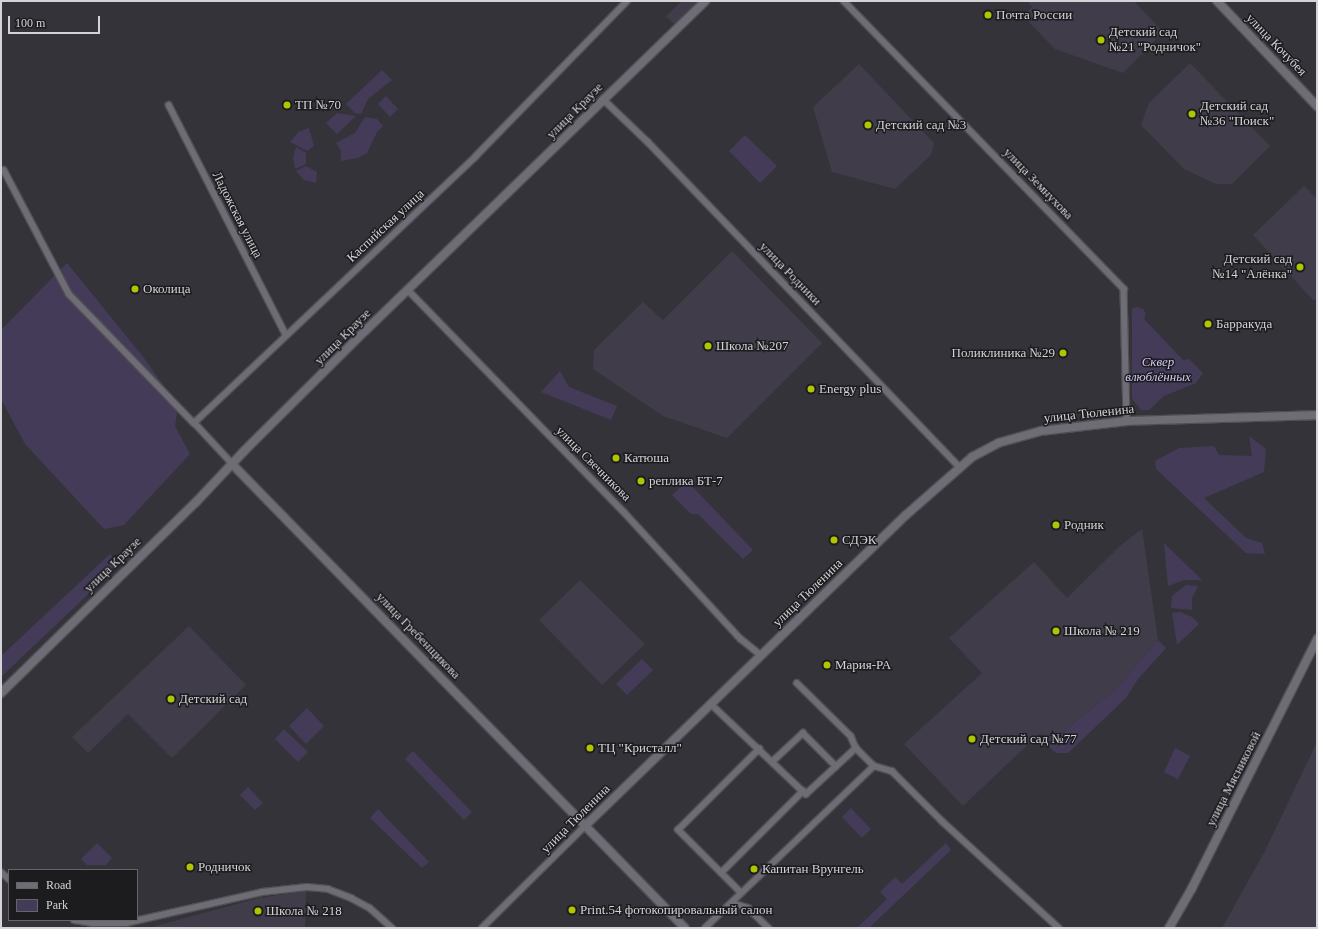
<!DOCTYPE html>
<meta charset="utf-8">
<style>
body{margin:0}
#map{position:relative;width:1318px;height:929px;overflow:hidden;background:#35333a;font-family:"Times New Roman",serif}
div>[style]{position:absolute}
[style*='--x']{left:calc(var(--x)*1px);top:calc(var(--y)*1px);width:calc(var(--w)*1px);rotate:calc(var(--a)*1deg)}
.built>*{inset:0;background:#403c49}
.green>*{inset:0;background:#443b58}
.roads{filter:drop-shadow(1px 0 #504f54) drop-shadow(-1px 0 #504f54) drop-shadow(0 1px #504f54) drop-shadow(0 -1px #504f54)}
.street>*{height:5.5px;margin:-2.75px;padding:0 2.75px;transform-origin:2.75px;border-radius:2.75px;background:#6e6c74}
.secondary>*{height:8px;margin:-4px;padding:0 4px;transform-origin:4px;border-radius:4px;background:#6e6c74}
.dots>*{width:11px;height:11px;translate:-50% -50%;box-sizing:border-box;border:2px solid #1c1c1f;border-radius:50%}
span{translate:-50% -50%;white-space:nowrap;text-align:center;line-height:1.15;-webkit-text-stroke:3px #1c1c1f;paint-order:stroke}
.poi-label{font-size:13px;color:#d4d3d8}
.left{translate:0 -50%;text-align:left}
.right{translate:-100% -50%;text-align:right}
.street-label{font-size:13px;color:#d4d3d8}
.park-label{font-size:13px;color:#d2c5f4;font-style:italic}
.frame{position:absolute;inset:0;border:2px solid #d4d3d8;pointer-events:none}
.legend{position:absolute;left:8px;top:869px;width:130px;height:52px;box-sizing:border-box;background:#1c1c1f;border:1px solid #666569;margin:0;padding:5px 7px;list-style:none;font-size:12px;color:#d4d3d8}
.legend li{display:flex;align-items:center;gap:8px;height:20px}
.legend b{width:20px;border:1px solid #666569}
.scale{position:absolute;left:8px;top:16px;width:92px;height:18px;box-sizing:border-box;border:2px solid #d4d3d8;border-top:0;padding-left:5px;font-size:12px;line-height:14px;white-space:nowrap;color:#d4d3d8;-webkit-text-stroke:3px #1c1c1f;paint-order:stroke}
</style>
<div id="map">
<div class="built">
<div style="clip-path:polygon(682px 1px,700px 1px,675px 25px,666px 16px)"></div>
<div style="clip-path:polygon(1027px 1px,1134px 1px,1163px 32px,1123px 73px,1055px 49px,1023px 16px,1032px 7px)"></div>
<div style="clip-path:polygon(1190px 63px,1270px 146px,1232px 184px,1216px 184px,1184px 169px,1141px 125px,1149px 103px)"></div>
<div style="clip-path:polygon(859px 64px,934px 143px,931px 155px,895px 189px,832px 172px,813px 107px)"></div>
<div style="clip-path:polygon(1304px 186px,1317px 199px,1317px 299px,1313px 300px,1253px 235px)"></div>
<div style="clip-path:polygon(732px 251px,822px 343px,727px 438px,663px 416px,593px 369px,594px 350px,643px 302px,663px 320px)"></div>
<div style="clip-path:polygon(1142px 529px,1158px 640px,1118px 687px,1049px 743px,1040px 733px,963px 806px,904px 744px,982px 673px,949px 638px,1034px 562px,1067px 598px,1121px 545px)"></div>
<div style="clip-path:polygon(580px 580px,645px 644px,602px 685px,539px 620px)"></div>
<div style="clip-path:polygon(189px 626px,246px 685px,172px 758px,128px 714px,88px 753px,72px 737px)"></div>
<div style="clip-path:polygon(1317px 742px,1317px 928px,1222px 928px,1265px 851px)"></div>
<div style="clip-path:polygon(306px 891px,305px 928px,149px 928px,259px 898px)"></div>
</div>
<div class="green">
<div style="clip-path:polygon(382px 70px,392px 80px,368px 99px,361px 114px,355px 113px,346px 104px)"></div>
<div style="clip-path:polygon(386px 96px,398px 109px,390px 117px,378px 104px)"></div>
<div style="clip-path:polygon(337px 113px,356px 116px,337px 134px,326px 123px)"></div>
<div style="clip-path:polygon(365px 117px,377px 119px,383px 126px,377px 132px,367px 153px,358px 158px,341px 161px,341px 151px,336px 143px,355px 133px)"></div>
<div style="clip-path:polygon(309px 128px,314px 146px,307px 151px,290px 142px,298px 132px)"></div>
<div style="clip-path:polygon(745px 135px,777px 166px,760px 183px,729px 151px)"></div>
<div style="clip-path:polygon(296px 147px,306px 153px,306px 164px,295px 169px,293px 157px)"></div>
<div style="clip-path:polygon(306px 166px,317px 172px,316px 183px,304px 180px,296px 171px)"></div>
<div style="clip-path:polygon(67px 263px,144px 358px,178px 406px,175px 426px,190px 454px,124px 525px,104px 529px,25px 444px,1px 399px,1px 330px)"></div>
<div style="clip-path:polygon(1137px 307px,1143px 309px,1146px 314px,1144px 319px,1183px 360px,1189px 359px,1203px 373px,1196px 383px,1164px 396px,1149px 410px,1141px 410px,1132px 399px,1132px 309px)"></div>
<div style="clip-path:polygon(560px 371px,569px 387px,617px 406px,611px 420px,541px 392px)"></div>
<div style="clip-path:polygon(1249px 436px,1266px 449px,1264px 472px,1204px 498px,1246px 538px,1262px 543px,1265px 554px,1246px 553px,1156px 469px,1155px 461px,1179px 448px,1214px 446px,1219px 455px,1252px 456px)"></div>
<div style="clip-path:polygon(687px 481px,753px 550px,743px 559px,698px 514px,691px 514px,672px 495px)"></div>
<div style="clip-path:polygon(1164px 543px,1202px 580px,1184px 580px,1168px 586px)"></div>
<div style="clip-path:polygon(110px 554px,119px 565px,1px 677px,1px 656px)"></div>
<div style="clip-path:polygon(1186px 585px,1198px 586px,1192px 598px,1192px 610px,1171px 608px,1172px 596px)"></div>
<div style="clip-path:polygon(1180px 612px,1192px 617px,1199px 624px,1177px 645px,1172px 613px)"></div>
<div style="clip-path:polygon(1158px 640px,1166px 648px,1138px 679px,1126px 698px,1068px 753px,1056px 753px,1047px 745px,1118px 687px)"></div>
<div style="clip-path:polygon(642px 659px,653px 670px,627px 695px,616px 684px)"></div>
<div style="clip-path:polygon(307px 708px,324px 726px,306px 744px,289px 726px)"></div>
<div style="clip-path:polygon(284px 729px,308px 752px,298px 762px,275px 739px)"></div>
<div style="clip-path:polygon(1175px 748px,1190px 756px,1178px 779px,1164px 772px)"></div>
<div style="clip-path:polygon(413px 751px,472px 812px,464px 820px,405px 759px)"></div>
<div style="clip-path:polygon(248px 787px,263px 803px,255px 810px,240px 795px)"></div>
<div style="clip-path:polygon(851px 808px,871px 829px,862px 838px,842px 817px)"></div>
<div style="clip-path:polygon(378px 809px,429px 862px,422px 868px,370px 818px)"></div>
<div style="clip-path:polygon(97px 843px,112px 858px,106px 865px,87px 865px,81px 859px)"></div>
<div style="clip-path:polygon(946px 843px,951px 850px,869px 928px,857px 928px,887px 899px,880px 892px,895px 877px,902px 884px)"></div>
</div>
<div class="roads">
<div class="street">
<div style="--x:844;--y:1;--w:402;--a:45.8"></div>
<div style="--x:1124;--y:289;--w:132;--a:88.7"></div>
<div style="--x:603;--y:99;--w:62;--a:43.7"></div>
<div style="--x:648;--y:142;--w:449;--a:46.2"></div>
<div style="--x:169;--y:105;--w:258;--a:63"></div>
<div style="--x:4;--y:170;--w:140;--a:62.3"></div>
<div style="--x:69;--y:294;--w:180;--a:45.9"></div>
<div style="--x:408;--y:290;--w:311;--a:45.8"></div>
<div style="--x:625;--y:513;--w:171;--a:47.4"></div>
<div style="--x:741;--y:639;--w:26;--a:39"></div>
<div style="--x:232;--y:464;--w:56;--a:-132.8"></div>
<div style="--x:194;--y:423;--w:388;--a:-43.4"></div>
<div style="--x:476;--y:156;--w:216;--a:-45.7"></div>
<div style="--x:797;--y:683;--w:76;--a:44.5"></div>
<div style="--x:851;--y:736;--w:13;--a:67"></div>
<div style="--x:711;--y:704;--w:131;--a:43.5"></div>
<div style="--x:806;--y:794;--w:68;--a:-42.6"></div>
<div style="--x:856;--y:748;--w:25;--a:45"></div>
<div style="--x:874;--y:766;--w:19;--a:16"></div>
<div style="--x:892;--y:771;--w:72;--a:45"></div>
<div style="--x:943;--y:822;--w:157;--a:42.4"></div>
<div style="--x:773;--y:761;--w:41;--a:-43"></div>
<div style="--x:803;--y:733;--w:47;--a:45"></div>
<div style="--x:1;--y:872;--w:11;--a:41"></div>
<div style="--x:721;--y:873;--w:116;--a:-45"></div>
<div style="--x:741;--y:893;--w:89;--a:-135"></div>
<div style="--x:678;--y:830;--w:115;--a:-45"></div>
<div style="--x:735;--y:904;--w:14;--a:17"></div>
<div style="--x:748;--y:908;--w:29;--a:44"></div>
<div style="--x:74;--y:920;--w:20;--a:9"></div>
<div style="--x:94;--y:923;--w:32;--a:0"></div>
<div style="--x:126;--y:923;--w:139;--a:-12.8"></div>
<div style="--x:262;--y:892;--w:45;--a:-6.3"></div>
<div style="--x:307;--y:887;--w:21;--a:5"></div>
<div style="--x:328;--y:889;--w:25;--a:21"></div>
<div style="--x:351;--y:898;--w:21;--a:28"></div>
<div style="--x:370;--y:908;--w:30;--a:42"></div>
<div style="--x:482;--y:928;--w:145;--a:-44.7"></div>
<div style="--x:705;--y:928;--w:234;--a:-43.8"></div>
</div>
<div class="secondary">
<div style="--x:1217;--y:1;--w:145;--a:46.4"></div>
<div style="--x:232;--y:464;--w:648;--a:45.69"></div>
<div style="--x:1;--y:693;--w:273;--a:-44.4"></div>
<div style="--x:196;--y:502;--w:70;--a:-46.7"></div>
<div style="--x:244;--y:451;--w:172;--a:-44.8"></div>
<div style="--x:366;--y:330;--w:472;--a:-44.1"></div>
<div style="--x:585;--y:826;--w:447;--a:-44.1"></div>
<div style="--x:906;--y:515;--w:88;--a:-41.3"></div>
<div style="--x:972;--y:457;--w:30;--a:-28"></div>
<div style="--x:998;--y:443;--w:45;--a:-15.6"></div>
<div style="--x:1041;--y:431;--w:87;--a:-6.6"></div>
<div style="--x:1127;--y:421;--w:190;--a:-1.8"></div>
<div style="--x:1169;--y:928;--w:46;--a:-60.1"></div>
<div style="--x:1192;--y:888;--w:279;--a:-63.3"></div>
</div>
</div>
<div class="dots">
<div style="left:988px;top:15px;background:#b0c502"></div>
<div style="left:1101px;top:40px;background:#b0c502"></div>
<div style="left:287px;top:105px;background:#b0c502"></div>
<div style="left:1192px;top:114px;background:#b0c502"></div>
<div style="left:868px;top:125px;background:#b0c502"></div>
<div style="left:1300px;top:267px;background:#b0c502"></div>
<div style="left:135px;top:289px;background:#b0c502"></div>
<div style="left:1208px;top:324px;background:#b0c502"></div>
<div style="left:708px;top:346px;background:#b0c502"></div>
<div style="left:1063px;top:353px;background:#b0c502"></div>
<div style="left:811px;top:389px;background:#b0c502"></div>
<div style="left:616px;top:458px;background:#b0c502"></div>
<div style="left:641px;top:481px;background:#b0c502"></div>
<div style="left:1056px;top:525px;background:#b0c502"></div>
<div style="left:834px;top:540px;background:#b0c502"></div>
<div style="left:1056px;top:631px;background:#b0c502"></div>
<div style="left:827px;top:665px;background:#b0c502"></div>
<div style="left:171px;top:699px;background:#b0c502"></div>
<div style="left:972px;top:739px;background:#b0c502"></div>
<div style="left:590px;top:748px;background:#b0c502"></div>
<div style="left:190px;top:867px;background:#b0c502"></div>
<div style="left:754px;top:869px;background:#b0c502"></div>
<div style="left:572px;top:910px;background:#b0c502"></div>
<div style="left:258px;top:911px;background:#b0c502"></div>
</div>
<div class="poi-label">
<span class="left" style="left:996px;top:15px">Почта России</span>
<span class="left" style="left:1109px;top:40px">Детский сад<br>№21 "Родничок"</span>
<span class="left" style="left:295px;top:105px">ТП №70</span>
<span class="left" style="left:1200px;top:114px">Детский сад<br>№36 "Поиск"</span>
<span class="left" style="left:876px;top:125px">Детский сад №3</span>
<span class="right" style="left:1292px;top:267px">Детский сад<br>№14 "Алёнка"</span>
<span class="left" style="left:143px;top:289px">Околица</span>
<span class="left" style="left:1216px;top:324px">Барракуда</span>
<span class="left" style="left:716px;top:346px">Школа №207</span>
<span class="right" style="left:1055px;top:353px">Поликлиника №29</span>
<span class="left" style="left:819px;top:389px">Energy plus</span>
<span class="left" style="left:624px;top:458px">Катюша</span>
<span class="left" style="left:649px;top:481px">реплика БТ-7</span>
<span class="left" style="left:1064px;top:525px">Родник</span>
<span class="left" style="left:842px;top:540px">СДЭК</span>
<span class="left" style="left:1064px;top:631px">Школа № 219</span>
<span class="left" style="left:835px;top:665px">Мария-РА</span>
<span class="left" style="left:179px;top:699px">Детский сад</span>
<span class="left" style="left:980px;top:739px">Детский сад №77</span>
<span class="left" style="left:598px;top:748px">ТЦ "Кристалл"</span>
<span class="left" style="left:198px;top:867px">Родничок</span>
<span class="left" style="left:762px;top:869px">Капитан Врунгель</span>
<span class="left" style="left:580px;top:910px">Print.54 фотокопировальный салон</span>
<span class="left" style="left:266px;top:911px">Школа № 218</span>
</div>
<div class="street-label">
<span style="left:1276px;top:45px;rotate:46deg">улица Кочубея</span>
<span style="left:575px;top:111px;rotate:-45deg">улица Краузе</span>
<span style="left:1038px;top:184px;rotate:46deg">улица Земнухова</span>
<span style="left:237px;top:215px;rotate:63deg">Ладожская улица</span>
<span style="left:386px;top:226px;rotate:-43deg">Каспийская улица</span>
<span style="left:790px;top:274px;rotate:46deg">улица Родники</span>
<span style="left:343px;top:337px;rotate:-45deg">улица Краузе</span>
<span style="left:1089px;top:414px;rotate:-6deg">улица Тюленина</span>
<span style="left:593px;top:464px;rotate:45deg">улица Свечникова</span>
<span style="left:113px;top:565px;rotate:-44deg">улица Краузе</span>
<span style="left:808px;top:593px;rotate:-44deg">улица Тюленина</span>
<span style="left:418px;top:636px;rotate:46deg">улица Гребенщикова</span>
<span style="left:1234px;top:779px;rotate:-63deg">улица Мясниковой</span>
<span style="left:576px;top:819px;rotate:-45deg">улица Тюленина</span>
</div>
<div class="park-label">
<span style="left:1158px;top:370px">Сквер<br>влюблённых</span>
</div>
<div class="frame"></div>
<ul class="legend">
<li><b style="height:5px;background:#6e6c74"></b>Road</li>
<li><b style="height:11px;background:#443b58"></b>Park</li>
</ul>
<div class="scale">100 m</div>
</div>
